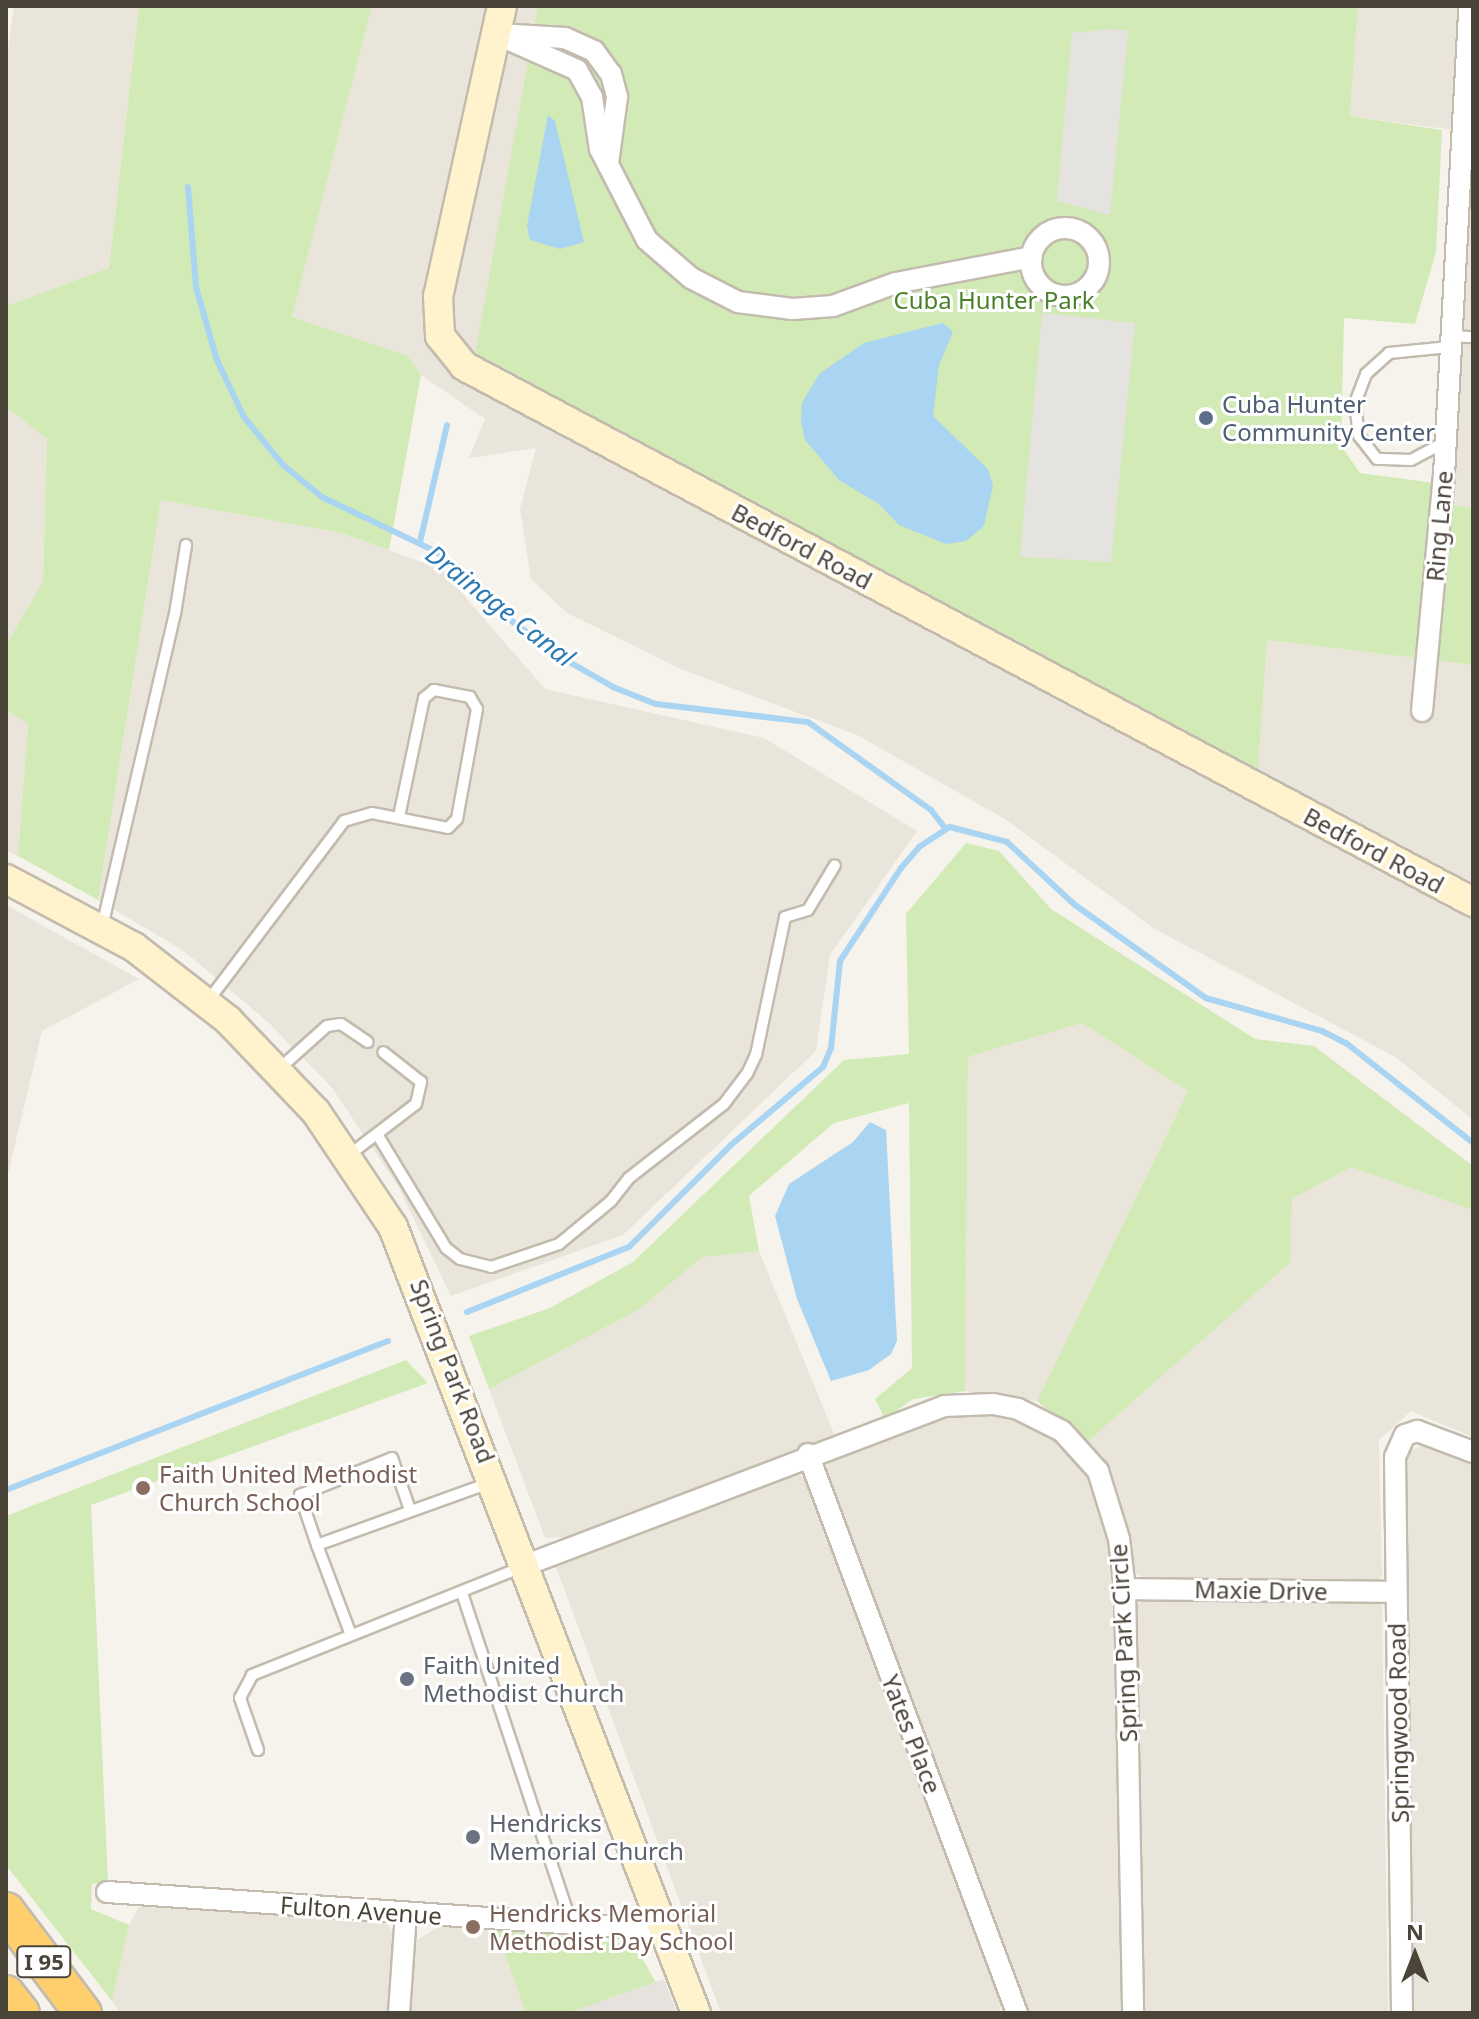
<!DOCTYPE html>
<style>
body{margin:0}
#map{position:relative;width:1479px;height:2019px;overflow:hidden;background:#f6f3ec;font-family:"Noto Sans",sans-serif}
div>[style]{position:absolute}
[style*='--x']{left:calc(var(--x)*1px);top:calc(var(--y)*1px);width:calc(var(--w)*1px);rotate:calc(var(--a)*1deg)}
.residential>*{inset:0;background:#eae5da}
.industrial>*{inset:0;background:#e6e2dd}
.green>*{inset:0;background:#d2eab5}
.parking>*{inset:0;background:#e5e3e0}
.water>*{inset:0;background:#a9d4f2}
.stream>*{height:6px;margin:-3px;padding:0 3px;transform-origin:3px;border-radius:3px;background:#a9d4f2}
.roads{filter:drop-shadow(2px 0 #c2bbae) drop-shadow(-2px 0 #c2bbae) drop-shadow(0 2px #c2bbae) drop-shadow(0 -2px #c2bbae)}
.lane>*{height:10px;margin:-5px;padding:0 5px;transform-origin:5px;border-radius:5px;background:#fff}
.street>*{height:20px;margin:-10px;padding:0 10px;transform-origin:10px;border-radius:10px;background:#fff}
.street>.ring{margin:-10px;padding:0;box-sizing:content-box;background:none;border:20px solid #fff;border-radius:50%}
.secondary>*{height:28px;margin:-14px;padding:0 14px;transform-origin:14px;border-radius:14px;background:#fff3cd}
.highway>*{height:36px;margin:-18px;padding:0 18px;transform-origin:18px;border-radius:18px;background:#ffcf6e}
.dots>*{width:22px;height:22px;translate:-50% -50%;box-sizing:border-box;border:4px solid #fff;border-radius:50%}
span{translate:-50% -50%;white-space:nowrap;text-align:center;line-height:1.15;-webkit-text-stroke:6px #fff;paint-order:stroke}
.shield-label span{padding:2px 6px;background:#fff;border:2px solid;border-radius:6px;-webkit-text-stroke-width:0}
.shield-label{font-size:22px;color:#4b4439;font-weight:700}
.park-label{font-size:24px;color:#4a7f2a}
.service-label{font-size:24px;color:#4e5e75}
.left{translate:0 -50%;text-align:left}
.street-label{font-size:24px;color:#4b4439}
.education-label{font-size:24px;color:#785e54}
.worship-label{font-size:24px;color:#5b616d}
.water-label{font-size:26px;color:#2e7ab2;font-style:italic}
.frame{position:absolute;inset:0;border:8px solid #4b4439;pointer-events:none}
.north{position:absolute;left:1375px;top:1915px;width:80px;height:80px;-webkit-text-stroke:6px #fff;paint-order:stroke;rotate:0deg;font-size:22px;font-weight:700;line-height:32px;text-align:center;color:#4b4439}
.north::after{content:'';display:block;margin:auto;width:28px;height:36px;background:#4b4439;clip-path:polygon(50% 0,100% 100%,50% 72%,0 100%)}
</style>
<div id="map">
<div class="residential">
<div style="clip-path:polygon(14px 6px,139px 6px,109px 268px,6px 306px,6px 65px)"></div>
<div style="clip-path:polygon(372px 6px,543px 6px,1258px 771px,1267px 640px,1473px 665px,1473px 1120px,1397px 1058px,1155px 929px,1005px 819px,857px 735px,681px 669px,567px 613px,531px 579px,520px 509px,536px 448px,469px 458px,485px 419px,421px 375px,408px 356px,292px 317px)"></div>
<div style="clip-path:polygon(1358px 6px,1460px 6px,1453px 130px,1350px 116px)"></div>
<div style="clip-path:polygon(1473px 91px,1473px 508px,1444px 504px)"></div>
<div style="clip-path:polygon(6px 407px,47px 439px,43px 583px,6px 645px)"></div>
<div style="clip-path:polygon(161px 500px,341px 533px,441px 569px,545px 689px,764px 738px,917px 831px,830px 955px,816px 1051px,623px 1235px,451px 1296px,398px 1186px,333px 1089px,269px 1023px,184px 951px,98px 900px)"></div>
<div style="clip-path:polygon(6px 710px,28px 724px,18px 856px,6px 850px)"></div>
<div style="clip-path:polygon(6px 905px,139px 979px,42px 1031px,6px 1182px)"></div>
<div style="clip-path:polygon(1082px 1023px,1188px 1091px,1037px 1401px,965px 1391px,968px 1057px)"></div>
<div style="clip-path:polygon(1351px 1167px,1473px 1210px,1473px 1437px,1411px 1411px,1379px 1440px,1382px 1576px,1376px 1584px,1145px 1579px,1132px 1570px,1086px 1443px,1290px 1263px,1291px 1199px)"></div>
<div style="clip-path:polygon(759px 1251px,835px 1436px,565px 1537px,545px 1538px,489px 1389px,638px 1310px,696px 1257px)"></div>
<div style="clip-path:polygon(954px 1412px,1002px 1414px,1022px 1420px,1051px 1436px,1091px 1474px,1115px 1561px,1124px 2013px,1026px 2013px,823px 1476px,832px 1453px)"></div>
<div style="clip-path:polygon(1431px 1443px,1473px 1461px,1473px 2013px,1409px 2013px,1402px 1468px,1411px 1450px)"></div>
<div style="clip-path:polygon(794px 1471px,811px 1483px,1003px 1999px,999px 2013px,721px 2013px,556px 1567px,561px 1559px)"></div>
<div style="clip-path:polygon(1148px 1596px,1375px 1598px,1382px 1605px,1388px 2013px,1140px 2013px,1132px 1609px)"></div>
<div style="clip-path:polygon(139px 1907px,374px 1919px,388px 1925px,396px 1938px,391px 2013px,120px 2013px,112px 2001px,129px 1925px)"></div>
<div style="clip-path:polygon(443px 1924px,495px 1927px,526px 2013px,408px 2013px,414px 1942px)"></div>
</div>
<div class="industrial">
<div style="clip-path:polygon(664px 1979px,677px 2013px,568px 2013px)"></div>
</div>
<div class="green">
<div style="clip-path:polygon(139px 6px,372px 6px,292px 317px,408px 356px,421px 375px,389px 550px,341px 533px,161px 500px,98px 900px,18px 856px,28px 724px,6px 710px,6px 645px,43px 582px,47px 439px,6px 407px,6px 306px,109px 268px)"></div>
<div style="clip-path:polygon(538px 6px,1358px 6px,1350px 116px,1442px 130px,1436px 252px,1415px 324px,1344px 318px,1341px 446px,1360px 473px,1435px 483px,1444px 504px,1473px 508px,1473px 665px,1267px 640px,1258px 772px,475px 355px)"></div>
<div style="clip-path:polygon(966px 843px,999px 851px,1051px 909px,1255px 1039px,1314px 1046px,1473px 1166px,1473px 1210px,1351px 1167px,1292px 1199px,1290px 1263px,1086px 1443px,1037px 1401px,1188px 1091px,1082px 1023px,968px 1057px,965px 1391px,913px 1399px,885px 1419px,875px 1399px,912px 1368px,909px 1103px,834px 1123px,749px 1196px,759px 1251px,702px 1257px,638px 1310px,489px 1389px,469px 1336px,550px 1308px,633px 1262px,844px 1060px,909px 1054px,906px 914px)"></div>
<div style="clip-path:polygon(406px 1360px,428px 1383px,91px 1505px,108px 1881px,92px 1884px,91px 1909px,129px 1925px,112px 2001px,6px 1865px,6px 1516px)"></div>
<div style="clip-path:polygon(495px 1927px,634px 1945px,656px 1982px,568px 2013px,526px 2013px)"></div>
</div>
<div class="parking">
<div style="clip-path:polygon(1112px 29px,1128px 31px,1110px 215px,1057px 201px,1072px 33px)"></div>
<div style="clip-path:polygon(1042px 313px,1135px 323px,1111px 562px,1020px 557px)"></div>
</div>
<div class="water">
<div style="clip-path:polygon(548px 115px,555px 121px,584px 242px,560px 249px,530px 240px,527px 226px)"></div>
<div style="clip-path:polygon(943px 323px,953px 332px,939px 365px,933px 416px,988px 469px,993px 485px,984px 526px,966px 541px,946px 544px,899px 525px,879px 504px,839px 480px,805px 440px,801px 422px,802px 403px,819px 374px,864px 343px)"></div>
<div style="clip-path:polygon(870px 1122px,886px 1130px,897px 1341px,891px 1354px,869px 1370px,831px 1381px,797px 1299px,775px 1216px,789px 1184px,853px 1142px)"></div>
</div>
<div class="stream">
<div style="--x:188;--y:187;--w:100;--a:85.4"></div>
<div style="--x:196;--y:287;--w:76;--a:74"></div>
<div style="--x:217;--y:360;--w:63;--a:64.7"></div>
<div style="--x:244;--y:417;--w:62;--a:50.9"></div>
<div style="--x:283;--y:465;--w:50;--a:39.4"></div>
<div style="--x:322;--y:497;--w:127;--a:25.6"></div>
<div style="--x:437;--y:552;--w:103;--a:42.6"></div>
<div style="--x:513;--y:622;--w:55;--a:36.9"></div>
<div style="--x:557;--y:655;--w:64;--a:29.7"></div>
<div style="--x:613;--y:687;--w:46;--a:21.6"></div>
<div style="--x:656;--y:704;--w:153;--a:6.8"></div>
<div style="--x:808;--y:722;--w:151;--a:35.6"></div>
<div style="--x:931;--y:810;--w:23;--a:52"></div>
<div style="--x:420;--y:542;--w:120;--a:-77"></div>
<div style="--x:467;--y:1312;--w:175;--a:-21.9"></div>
<div style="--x:629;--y:1247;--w:144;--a:-45"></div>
<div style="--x:731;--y:1145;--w:121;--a:-40.3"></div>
<div style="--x:823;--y:1067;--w:21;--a:-67"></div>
<div style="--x:831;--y:1048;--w:87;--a:-84.1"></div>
<div style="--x:840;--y:961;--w:111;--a:-56.7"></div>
<div style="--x:901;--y:868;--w:28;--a:-49"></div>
<div style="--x:919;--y:847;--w:37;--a:-33"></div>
<div style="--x:950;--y:827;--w:59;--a:14.7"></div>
<div style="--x:1007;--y:842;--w:93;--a:42.8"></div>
<div style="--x:1075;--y:905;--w:161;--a:35.4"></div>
<div style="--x:1206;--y:998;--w:121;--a:15.9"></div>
<div style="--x:1322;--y:1031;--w:27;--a:27"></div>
<div style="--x:1346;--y:1043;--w:162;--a:38.2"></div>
<div style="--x:6;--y:1490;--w:410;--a:-21.3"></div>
</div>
<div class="roads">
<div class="lane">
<div style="--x:1451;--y:336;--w:22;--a:3"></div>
<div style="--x:1445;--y:442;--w:38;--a:152"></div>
<div style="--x:1411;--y:460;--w:34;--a:-178"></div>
<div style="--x:1377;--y:459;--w:29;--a:-128"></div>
<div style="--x:1359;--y:436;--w:33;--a:-97"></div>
<div style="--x:1355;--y:403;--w:31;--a:-69"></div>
<div style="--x:1366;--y:374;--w:31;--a:-42"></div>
<div style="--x:1389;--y:353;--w:60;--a:-5.7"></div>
<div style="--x:102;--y:927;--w:321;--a:-76.9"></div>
<div style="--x:175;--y:614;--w:70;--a:-80.9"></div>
<div style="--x:208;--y:1001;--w:226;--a:-52.9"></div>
<div style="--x:344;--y:821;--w:29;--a:-16"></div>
<div style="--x:372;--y:813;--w:77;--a:11.2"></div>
<div style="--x:448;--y:828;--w:13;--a:-45"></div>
<div style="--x:457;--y:819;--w:112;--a:-79.7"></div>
<div style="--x:477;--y:709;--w:14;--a:-120"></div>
<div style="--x:470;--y:697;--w:37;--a:-169"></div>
<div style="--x:434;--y:690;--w:13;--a:141"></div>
<div style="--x:424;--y:698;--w:122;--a:101.9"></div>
<div style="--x:279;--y:1069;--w:64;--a:-41.9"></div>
<div style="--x:327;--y:1026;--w:14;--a:-8"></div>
<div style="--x:341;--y:1024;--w:32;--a:34"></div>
<div style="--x:377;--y:1134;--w:133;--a:58.8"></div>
<div style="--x:446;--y:1248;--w:18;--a:38"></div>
<div style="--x:460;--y:1259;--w:32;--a:14"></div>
<div style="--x:491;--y:1267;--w:72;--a:-18.7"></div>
<div style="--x:559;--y:1244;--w:67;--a:-39.6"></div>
<div style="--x:611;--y:1201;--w:29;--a:-52"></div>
<div style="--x:629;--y:1178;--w:120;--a:-37.9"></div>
<div style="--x:724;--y:1104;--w:38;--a:-53"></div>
<div style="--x:747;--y:1074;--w:21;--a:-65"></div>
<div style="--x:756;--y:1055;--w:141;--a:-78.1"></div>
<div style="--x:785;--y:917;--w:24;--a:-17"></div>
<div style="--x:808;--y:910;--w:52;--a:-59"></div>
<div style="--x:349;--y:1155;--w:84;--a:-37.3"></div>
<div style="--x:416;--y:1104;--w:23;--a:-77"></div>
<div style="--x:421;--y:1082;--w:48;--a:-141.7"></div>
<div style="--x:317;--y:1545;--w:53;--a:-108.8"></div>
<div style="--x:300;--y:1495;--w:99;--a:-21.9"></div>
<div style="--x:392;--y:1458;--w:55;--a:70.9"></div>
<div style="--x:462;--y:1593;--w:350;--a:71.7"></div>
<div style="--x:351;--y:1635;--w:96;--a:-110.7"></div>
<div style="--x:317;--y:1545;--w:183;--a:-19.8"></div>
<div style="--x:258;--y:1750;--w:55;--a:-109.1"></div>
<div style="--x:240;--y:1698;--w:26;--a:-62"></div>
<div style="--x:252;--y:1675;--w:289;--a:-21.8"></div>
</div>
<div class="street">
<div style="--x:496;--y:34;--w:89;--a:24"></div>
<div style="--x:577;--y:70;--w:31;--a:61"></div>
<div style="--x:592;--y:97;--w:53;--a:81.3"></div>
<div style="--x:600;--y:149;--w:102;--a:62.7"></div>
<div style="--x:647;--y:240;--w:58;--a:40.8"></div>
<div style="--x:691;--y:278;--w:53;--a:27.1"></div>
<div style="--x:738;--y:302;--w:55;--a:7.3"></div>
<div style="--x:793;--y:309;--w:40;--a:-4.3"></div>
<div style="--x:833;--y:306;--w:67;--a:-20.1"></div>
<div style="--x:896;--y:283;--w:138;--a:-10.8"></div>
<div style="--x:498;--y:34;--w:67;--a:3.4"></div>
<div style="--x:565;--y:38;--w:32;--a:24"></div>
<div style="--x:594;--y:51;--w:29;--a:54"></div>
<div style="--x:611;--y:74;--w:24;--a:75"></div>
<div style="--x:617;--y:97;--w:68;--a:97.7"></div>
<div class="ring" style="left:1031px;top:228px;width:48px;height:48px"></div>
<div style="--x:1422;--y:711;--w:237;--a:-84.7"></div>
<div style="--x:1444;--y:475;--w:470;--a:-86.9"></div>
<div style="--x:808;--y:1454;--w:597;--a:69.5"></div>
<div style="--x:526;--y:1565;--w:447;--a:-20.8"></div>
<div style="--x:944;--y:1406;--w:49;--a:-2.3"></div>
<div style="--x:993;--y:1404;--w:25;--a:11"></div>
<div style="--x:1018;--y:1409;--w:49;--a:26.6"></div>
<div style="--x:1062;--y:1431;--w:54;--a:48"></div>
<div style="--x:1098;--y:1471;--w:71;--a:72.8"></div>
<div style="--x:1119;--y:1539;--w:50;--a:83.2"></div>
<div style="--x:1125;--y:1589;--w:424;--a:88.9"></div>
<div style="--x:1125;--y:1589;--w:271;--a:0.6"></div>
<div style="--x:107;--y:1892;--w:558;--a:3.9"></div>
<div style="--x:399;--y:2013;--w:100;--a:-86"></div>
<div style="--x:1402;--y:2013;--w:556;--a:-90.72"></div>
<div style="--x:1395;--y:1457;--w:24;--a:-66"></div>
<div style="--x:1405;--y:1435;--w:13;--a:-18"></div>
<div style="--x:1417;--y:1431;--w:60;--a:20.6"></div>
</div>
<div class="secondary">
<div style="--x:502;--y:6;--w:297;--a:102.4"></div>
<div style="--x:438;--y:296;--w:40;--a:87.1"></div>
<div style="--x:440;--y:336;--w:38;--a:51"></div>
<div style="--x:464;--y:366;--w:1143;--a:27.98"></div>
<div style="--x:6;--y:879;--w:145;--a:28"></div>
<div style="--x:134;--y:947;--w:119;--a:37.8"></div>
<div style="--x:228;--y:1020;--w:127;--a:46.3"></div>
<div style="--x:316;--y:1112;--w:138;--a:56.2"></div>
<div style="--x:393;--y:1227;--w:842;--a:68.92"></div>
</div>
<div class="highway">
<div style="--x:6;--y:1911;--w:128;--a:53"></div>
<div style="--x:6;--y:1994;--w:24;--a:52"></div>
</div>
</div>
<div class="dots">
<div style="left:1206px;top:418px;background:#5c6f8a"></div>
<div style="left:143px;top:1488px;background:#8d6e63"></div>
<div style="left:407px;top:1679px;background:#6b7280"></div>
<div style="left:473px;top:1837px;background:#6b7280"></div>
<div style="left:473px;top:1927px;background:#8d6e63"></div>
</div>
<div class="shield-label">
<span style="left:44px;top:1962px">I 95</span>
</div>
<div class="park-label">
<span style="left:994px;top:300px">Cuba Hunter Park</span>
</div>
<div class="service-label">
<span class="left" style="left:1222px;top:418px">Cuba Hunter<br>Community Center</span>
</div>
<div class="street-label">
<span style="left:1439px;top:526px;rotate:-85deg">Ring Lane</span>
<span style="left:802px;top:546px;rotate:28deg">Bedford Road</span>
<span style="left:1374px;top:850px;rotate:28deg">Bedford Road</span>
<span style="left:453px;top:1371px;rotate:69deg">Spring Park Road</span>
<span style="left:1261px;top:1590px;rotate:1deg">Maxie Drive</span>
<span style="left:1123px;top:1643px;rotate:-93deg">Spring Park Circle</span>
<span style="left:1398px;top:1723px;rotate:-91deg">Springwood Road</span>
<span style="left:912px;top:1734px;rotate:69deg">Yates Place</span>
<span style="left:361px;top:1910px;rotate:4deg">Fulton Avenue</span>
</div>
<div class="education-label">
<span class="left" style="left:159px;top:1488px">Faith United Methodist<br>Church School</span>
<span class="left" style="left:489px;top:1927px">Hendricks Memorial<br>Methodist Day School</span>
</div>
<div class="worship-label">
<span class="left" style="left:423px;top:1679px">Faith United<br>Methodist Church</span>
<span class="left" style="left:489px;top:1837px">Hendricks<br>Memorial Church</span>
</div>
<div class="water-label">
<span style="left:500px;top:606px;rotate:38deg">Drainage Canal</span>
</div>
<div class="frame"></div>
<div class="north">N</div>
</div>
